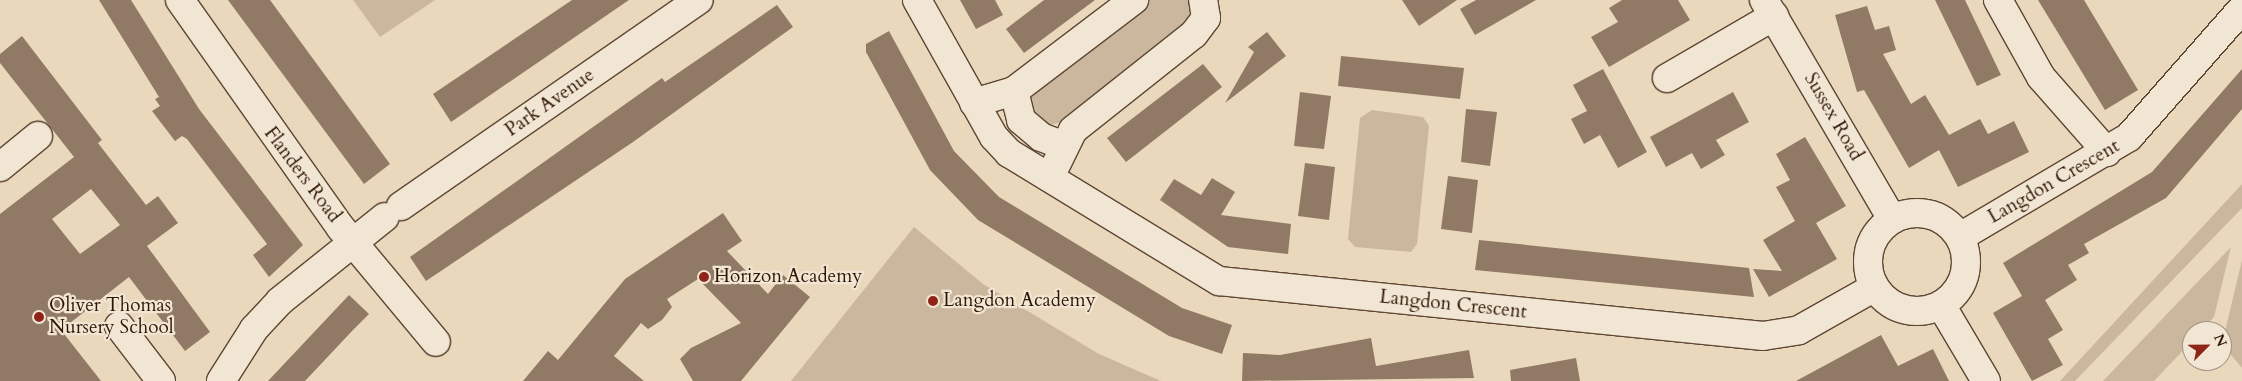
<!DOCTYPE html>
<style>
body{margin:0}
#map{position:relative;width:2242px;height:381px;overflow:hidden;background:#ead8bd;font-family:Cardo,serif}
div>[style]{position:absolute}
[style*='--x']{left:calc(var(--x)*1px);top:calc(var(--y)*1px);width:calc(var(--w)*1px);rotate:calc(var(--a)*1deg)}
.green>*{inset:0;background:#cab79e}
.building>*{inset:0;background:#917a65}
.roads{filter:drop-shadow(1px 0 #5e4633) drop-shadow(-1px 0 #5e4633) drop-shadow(0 1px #5e4633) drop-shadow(0 -1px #5e4633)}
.street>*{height:28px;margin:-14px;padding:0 14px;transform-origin:14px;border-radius:14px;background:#f1e6d4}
.street>.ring{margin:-14px;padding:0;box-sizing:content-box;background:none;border:28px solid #f1e6d4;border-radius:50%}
.dots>*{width:14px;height:14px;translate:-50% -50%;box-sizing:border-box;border:2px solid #f1e6d4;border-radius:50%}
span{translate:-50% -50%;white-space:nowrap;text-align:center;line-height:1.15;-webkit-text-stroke:4.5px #f1e6d4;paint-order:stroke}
.street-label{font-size:19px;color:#301505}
.poi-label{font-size:19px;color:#301505}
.left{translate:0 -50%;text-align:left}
.north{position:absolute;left:2182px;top:321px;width:50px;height:50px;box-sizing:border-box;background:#f1e6d4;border:1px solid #a49281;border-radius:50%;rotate:67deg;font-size:14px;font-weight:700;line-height:20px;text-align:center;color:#301505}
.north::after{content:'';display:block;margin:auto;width:18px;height:22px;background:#8f2418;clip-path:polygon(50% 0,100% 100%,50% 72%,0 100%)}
</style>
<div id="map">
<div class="green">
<div style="clip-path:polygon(353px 0,435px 0,380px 37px)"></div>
<div style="clip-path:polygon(1150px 0,1193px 0,1195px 10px,1188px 26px,1062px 122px,1047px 126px,1036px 121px,1028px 100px,1035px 89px)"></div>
<div style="clip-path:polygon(1372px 110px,1423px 117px,1429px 126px,1417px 244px,1411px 252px,1355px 247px,1348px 239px,1360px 118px)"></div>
<div style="clip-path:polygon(2242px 184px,2242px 208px,2075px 381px,2060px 381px)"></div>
<div style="clip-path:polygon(914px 227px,983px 284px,1099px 354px,1161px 381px,791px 381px)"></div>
<div style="clip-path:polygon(2231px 247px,2214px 317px,2201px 331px,2192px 331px,2192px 341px,2154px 381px,2103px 381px)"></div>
<div style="clip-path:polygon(2242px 260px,2242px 368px,2222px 344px)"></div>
</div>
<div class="building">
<div style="clip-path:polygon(99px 0,131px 0,199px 109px,303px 245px,269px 277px,253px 255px,267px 244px,187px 139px,182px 136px,175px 141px,152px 111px,160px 106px,155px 99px,159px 97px)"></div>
<div style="clip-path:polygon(228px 0,270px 0,390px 164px,364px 184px)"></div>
<div style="clip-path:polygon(572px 0,629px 0,451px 122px,433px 94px)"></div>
<div style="clip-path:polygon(960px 0,995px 0,1003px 15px,976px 29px)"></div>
<div style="clip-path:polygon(1044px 0,1095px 0,1024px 53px,1006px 29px)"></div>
<div style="clip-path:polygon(1402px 0,1457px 0,1419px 26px)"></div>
<div style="clip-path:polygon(1476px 0,1536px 0,1475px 35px,1460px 9px)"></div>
<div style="clip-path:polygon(1622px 0,1678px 0,1690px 20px,1609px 67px,1591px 37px,1618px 22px,1609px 8px)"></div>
<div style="clip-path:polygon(1935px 0,1965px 0,2001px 75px,1977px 86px)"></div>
<div style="clip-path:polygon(2038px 0,2084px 0,2138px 90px,2105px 110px)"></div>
<div style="clip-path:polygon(777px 5px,793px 27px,633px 142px,426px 281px,410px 257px,662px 78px,665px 82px)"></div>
<div style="clip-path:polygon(1867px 6px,1875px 30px,1889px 26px,1896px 50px,1883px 54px,1911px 104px,1925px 95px,1949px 135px,1980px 119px,1988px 134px,2014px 121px,2029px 152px,1958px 187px,1939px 150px,1909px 168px,1864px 90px,1857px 92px,1835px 15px)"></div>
<div style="clip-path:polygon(889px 31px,954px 151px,999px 197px,1182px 308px,1232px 325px,1222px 354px,1169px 336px,978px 220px,930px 170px,866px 52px,866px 44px)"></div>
<div style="clip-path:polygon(1267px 32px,1286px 56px,1225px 103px,1254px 52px,1248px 47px)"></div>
<div style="clip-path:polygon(evenodd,22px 36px,102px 140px,98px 143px,146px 205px,158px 196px,178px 223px,147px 246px,210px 332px,185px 351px,129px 277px,61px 330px,101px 381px,0 381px,0 214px,74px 157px,0 63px,0 54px,22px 36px,91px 189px,120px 225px,80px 254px,52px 219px,91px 189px)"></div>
<div style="clip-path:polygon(1341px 56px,1464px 68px,1460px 99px,1338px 86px)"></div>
<div style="clip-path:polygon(1203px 64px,1222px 87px,1126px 162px,1107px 138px)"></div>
<div style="clip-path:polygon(1603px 69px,1647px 152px,1618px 168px,1600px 135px,1584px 144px,1571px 119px,1587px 111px,1573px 85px)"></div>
<div style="clip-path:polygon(2242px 69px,2242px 109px,2166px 198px,2084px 244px,2089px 253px,2068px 265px,2077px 280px,2045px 300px,2063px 330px,2048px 339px,2063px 365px,2032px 381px,1993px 313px,2022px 296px,2003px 263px,2152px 172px)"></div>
<div style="clip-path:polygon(1300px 92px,1331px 96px,1324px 149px,1294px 146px)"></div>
<div style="clip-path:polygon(1733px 92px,1749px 122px,1716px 140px,1725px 155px,1701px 169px,1692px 153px,1666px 167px,1650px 137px)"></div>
<div style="clip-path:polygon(1466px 109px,1497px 112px,1490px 166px,1461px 162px)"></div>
<div style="clip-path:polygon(1805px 137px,1846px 206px,1816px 223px,1837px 259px,1769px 297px,1753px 269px,1782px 271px,1763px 240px,1795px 221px,1776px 187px,1790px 180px,1776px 154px)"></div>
<div style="clip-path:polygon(1305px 163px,1335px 167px,1329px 220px,1298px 216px)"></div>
<div style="clip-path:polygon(1448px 176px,1478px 180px,1472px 233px,1441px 229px)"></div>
<div style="clip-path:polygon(1212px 178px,1235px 192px,1221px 215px,1291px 224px,1288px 254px,1228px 247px,1160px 200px,1174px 179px,1201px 195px)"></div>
<div style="clip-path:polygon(723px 213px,742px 241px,727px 251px,768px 294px,783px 275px,810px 297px,741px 381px,693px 381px,680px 359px,691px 348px,741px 323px,698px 279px,667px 299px,672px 307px,662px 320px,648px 329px,641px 323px,614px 356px,644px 381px,523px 381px,548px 351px,558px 360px,625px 279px)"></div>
<div style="clip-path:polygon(1479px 240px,1749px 268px,1754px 297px,1475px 270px)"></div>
<div style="clip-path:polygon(349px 295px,369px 314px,353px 330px,305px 381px,268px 381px)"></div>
<div style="clip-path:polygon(1881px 335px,1898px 366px,1933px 349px,1949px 381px,1796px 381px)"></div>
<div style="clip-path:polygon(1371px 338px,1376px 366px,1469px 350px,1474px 378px,1242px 381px,1243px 353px,1280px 355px)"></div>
<div style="clip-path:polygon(1576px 358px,1580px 381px,1511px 381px,1510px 370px)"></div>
</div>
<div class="roads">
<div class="street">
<div style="--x:180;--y:0;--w:279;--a:54.8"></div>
<div style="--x:341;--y:228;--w:148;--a:50.2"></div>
<div style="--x:917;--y:0;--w:157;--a:60.7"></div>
<div style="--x:994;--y:137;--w:22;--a:47"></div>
<div style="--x:1009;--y:153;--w:246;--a:31.4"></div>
<div style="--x:1219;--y:281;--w:547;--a:5.77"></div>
<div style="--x:1763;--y:336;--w:36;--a:-9"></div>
<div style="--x:1799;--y:330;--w:87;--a:-29.5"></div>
<div style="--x:1764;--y:0;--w:254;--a:59.7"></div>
<div style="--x:1998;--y:0;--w:88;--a:60.8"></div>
<div style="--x:2041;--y:77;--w:100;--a:48.7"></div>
<div style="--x:1667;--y:78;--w:124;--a:-30.1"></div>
<div style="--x:1014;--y:91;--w:30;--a:76"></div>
<div style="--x:1021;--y:120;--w:26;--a:40"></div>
<div style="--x:1041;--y:137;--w:22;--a:21"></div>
<div style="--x:974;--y:103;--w:42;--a:-16.7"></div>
<div style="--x:1014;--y:91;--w:151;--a:-37.2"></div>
<div style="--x:0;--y:167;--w:49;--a:-39.2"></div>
<div style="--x:1050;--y:177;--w:52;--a:-63.9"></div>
<div style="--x:1073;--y:130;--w:154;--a:-38.4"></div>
<div style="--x:1194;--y:34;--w:20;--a:-53"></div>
<div style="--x:1206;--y:18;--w:18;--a:-99"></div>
<div style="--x:401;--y:206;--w:362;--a:-34.7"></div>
<div class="ring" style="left:1868px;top:213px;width:70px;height:70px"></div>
<div style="--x:1960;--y:237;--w:196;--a:-30.6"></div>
<div style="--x:2129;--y:137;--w:171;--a:-48.6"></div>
<div style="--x:1941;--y:305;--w:88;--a:59.4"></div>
<div style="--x:119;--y:326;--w:69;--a:52.6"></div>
<div style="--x:221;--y:381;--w:62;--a:-57.6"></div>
<div style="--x:254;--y:329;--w:38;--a:-47"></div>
<div style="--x:280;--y:301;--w:134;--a:-38.7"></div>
</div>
</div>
<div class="dots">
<div style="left:704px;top:277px;background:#8f2418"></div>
<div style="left:933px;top:301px;background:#8f2418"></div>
<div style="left:39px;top:317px;background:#8f2418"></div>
</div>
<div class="street-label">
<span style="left:550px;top:103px;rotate:-35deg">Park Avenue</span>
<span style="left:1833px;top:117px;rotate:60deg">Sussex Road</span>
<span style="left:302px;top:175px;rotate:53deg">Flanders Road</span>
<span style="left:2054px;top:182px;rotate:-30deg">Langdon Crescent</span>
<span style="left:1453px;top:305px;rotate:6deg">Langdon Crescent</span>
</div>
<div class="poi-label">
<span class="left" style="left:714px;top:277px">Horizon Academy</span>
<span class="left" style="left:943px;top:301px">Langdon Academy</span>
<span class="left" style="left:49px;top:317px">Oliver Thomas<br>Nursery School</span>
</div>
<div class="north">N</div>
</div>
